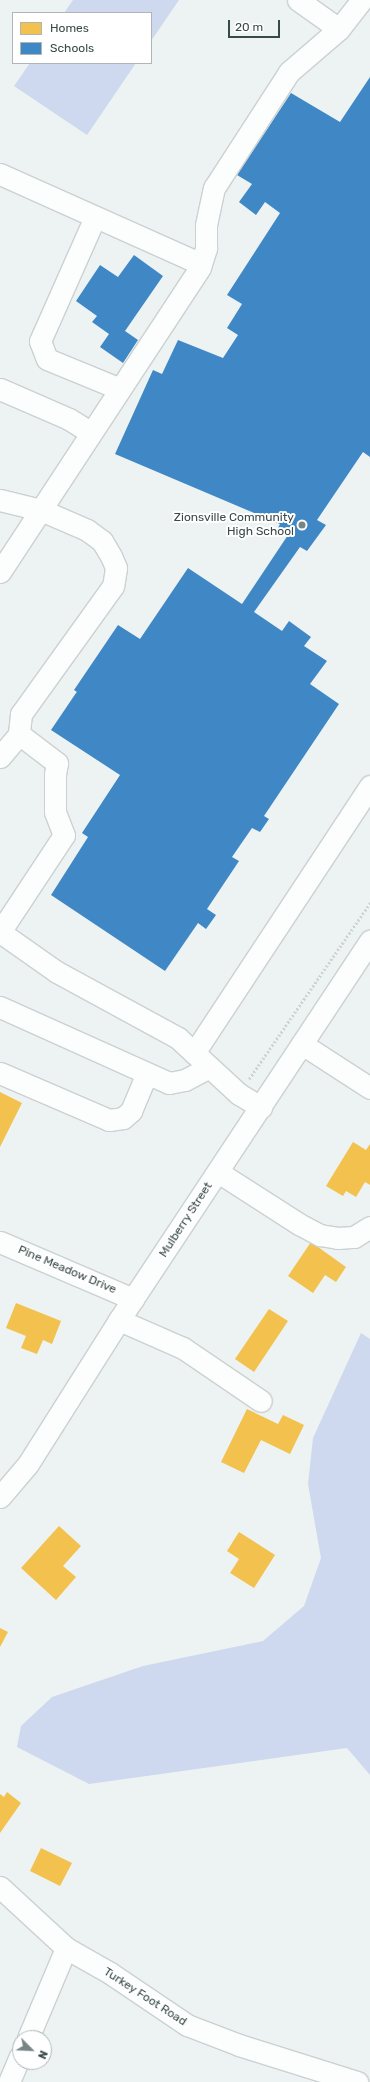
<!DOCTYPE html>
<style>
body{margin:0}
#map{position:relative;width:370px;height:2082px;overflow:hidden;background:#edf3f3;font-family:Rubik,sans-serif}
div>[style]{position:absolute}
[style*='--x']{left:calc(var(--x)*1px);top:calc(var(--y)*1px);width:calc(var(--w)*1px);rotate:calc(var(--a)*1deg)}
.green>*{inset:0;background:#ced8ee}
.homes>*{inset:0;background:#f2c14e}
.schools>*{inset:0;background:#3f88c5}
.path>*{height:2.5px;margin-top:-1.25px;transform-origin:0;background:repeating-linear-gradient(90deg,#cbd3d3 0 2px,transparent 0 4px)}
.roads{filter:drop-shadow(1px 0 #cbd1d1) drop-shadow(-1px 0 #cbd1d1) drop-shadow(0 1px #cbd1d1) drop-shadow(0 -1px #cbd1d1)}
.minor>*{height:21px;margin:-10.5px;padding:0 10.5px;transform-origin:10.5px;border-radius:10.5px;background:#fcfdfd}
.dots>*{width:11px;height:11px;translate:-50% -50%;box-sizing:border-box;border:2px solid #fff;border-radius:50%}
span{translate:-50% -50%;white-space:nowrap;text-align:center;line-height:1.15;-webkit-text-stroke:4px #fff;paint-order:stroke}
.poi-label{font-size:12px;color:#384a48}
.right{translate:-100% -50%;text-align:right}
.street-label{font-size:12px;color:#384a48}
.legend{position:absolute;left:12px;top:12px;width:140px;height:52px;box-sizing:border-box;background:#fff;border:1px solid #afb7b6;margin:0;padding:5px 7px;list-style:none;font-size:12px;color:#384a48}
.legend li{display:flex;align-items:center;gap:8px;height:20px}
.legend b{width:20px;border:1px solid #afb7b6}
.north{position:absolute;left:12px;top:2030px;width:40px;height:40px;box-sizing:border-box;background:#fff;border:1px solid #afb7b6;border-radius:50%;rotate:114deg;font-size:11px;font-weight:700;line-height:16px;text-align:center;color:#384a48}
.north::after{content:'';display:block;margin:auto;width:14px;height:18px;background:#778584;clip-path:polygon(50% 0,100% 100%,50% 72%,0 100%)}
.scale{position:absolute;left:228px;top:20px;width:52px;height:18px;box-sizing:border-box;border:2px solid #384a48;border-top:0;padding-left:5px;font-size:12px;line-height:14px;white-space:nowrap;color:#384a48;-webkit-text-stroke:3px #fff;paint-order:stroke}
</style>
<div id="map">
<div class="green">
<div style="clip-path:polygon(73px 0,179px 0,151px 41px,151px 13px,64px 13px)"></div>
<div style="clip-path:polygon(30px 63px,136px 63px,87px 135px,14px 86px)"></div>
<div style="clip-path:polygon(361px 1333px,370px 1339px,370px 1775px,347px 1748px,89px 1784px,17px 1747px,21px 1726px,52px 1697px,143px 1666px,263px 1641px,304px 1606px,321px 1558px,308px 1484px,313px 1438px)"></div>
</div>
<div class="homes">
<div style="clip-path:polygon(0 1092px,22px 1103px,0 1147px)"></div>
<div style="clip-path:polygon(353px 1142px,366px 1150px,370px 1144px,370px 1185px,365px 1182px,356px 1197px,346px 1191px,343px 1196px,326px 1186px)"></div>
<div style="clip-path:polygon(311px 1242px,346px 1267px,336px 1282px,325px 1275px,313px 1293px,288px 1276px)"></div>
<div style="clip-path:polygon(16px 1303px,61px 1321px,52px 1344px,43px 1340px,37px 1354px,21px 1348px,26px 1336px,6px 1328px)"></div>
<div style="clip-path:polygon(269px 1309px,288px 1321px,254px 1372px,235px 1359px)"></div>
<div style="clip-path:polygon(247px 1409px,278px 1424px,283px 1415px,304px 1425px,290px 1454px,261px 1440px,244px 1473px,221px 1462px)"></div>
<div style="clip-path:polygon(59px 1526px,81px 1546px,63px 1566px,76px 1577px,56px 1600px,21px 1568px)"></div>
<div style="clip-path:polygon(239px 1532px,275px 1555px,254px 1588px,230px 1573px,239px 1559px,227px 1551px)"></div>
<div style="clip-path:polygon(0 1628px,8px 1632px,0 1647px)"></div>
<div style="clip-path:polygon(7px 1792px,21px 1803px,0 1833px,0 1794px,4px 1797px)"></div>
<div style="clip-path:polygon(41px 1848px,72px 1863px,60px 1886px,30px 1871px)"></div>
</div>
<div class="schools">
<div style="clip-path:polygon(370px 77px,370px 457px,363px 452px,317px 520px,326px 525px,307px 551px,300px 547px,254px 612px,282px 631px,289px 621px,311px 637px,304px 646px,327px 661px,310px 684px,339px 704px,264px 816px,269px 819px,260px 832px,252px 828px,232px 857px,239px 861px,207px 909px,216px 915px,206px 929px,198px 923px,165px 971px,51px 895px,88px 837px,82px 833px,120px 775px,51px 730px,76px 693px,77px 692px,74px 690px,118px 625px,140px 639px,188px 568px,242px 604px,288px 535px,278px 528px,280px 524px,115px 454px,153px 370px,162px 374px,178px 340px,223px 358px,238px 335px,227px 328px,242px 304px,227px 295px,280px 213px,265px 202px,256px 215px,239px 202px,252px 184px,237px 175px,291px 93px,340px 122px)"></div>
<div style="clip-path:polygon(134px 255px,163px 276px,125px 331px,138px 340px,123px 363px,100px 347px,109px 334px,92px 322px,97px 316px,76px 301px,100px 265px,118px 277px)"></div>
</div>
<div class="path">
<div style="--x:249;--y:1079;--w:214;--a:-55.5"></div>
</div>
<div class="roads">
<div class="minor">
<div style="--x:298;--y:0;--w:50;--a:35.3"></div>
<div style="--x:0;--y:174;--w:220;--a:24.1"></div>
<div style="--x:95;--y:217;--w:136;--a:113.9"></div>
<div style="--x:40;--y:341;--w:19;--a:69"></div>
<div style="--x:47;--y:359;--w:79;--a:22.3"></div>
<div style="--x:0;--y:389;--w:75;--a:23.5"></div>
<div style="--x:69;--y:419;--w:26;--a:32"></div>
<div style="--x:0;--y:500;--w:42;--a:13.7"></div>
<div style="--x:41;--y:510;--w:50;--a:23.5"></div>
<div style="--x:87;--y:530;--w:19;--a:36"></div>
<div style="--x:102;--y:541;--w:17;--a:59"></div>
<div style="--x:111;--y:556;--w:13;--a:67"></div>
<div style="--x:116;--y:568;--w:18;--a:99"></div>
<div style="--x:113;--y:586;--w:158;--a:125.7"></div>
<div style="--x:21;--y:714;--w:20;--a:96"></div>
<div style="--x:19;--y:734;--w:48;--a:37.3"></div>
<div style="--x:57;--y:763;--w:11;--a:100"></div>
<div style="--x:55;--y:774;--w:38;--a:90"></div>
<div style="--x:55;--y:812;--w:25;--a:69"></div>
<div style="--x:64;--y:835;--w:116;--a:123.4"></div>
<div style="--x:0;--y:572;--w:365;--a:-56.7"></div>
<div style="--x:200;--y:267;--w:20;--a:-72"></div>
<div style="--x:206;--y:248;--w:23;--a:-90"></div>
<div style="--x:206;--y:225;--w:38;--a:-78"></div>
<div style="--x:214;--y:188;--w:138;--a:-57.1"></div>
<div style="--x:289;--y:72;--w:66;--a:-40.7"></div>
<div style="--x:339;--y:29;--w:37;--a:-52"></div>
<div style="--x:0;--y:757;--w:30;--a:-50"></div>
<div style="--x:0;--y:932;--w:70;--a:35.1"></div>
<div style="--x:57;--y:972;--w:138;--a:28.6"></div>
<div style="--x:178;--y:1038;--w:83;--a:42.6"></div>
<div style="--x:239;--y:1094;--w:26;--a:31"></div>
<div style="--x:0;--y:1007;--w:185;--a:24.2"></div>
<div style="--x:169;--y:1083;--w:16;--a:-11"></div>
<div style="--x:185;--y:1080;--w:27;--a:-28"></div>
<div style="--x:302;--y:1044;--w:81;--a:32.9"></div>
<div style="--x:194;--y:1053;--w:320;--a:-56.6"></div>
<div style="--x:0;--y:1073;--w:119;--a:23.3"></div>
<div style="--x:109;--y:1120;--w:14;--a:-8"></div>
<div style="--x:123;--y:1118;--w:11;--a:-41"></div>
<div style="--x:131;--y:1111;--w:41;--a:-67.2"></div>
<div style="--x:218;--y:1172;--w:96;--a:32.7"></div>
<div style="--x:299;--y:1224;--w:24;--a:28"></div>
<div style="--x:320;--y:1235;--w:18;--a:9"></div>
<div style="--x:338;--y:1238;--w:16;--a:-4"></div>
<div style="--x:354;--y:1237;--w:19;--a:-32"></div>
<div style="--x:0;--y:1242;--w:145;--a:23.2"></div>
<div style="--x:119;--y:1320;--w:70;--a:23.6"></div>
<div style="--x:183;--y:1348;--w:94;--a:34.2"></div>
<div style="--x:0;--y:1497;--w:43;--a:-49.7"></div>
<div style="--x:28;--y:1464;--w:170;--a:-57.7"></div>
<div style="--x:119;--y:1320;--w:455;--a:-56.5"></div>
<div style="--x:0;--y:1887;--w:90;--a:42.7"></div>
<div style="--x:66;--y:1948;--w:51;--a:29.6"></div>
<div style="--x:110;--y:1973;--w:93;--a:34"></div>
<div style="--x:187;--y:2025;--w:56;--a:21"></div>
<div style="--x:239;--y:2045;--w:124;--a:17.4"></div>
<div style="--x:28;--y:2038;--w:98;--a:-67.1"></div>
<div style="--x:9;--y:2082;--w:28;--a:-67"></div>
</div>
</div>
<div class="dots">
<div style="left:302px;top:525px;background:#778584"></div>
</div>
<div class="poi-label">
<span class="right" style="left:294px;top:525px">Zionsville Community<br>High School</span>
</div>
<div class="street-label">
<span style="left:186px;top:1220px;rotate:-57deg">Mulberry Street</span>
<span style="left:67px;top:1270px;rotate:23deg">Pine Meadow Drive</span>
<span style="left:145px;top:1997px;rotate:33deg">Turkey Foot Road</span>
</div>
<ul class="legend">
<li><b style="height:11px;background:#f2c14e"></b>Homes</li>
<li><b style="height:11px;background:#3f88c5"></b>Schools</li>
</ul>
<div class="north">N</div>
<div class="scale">20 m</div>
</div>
